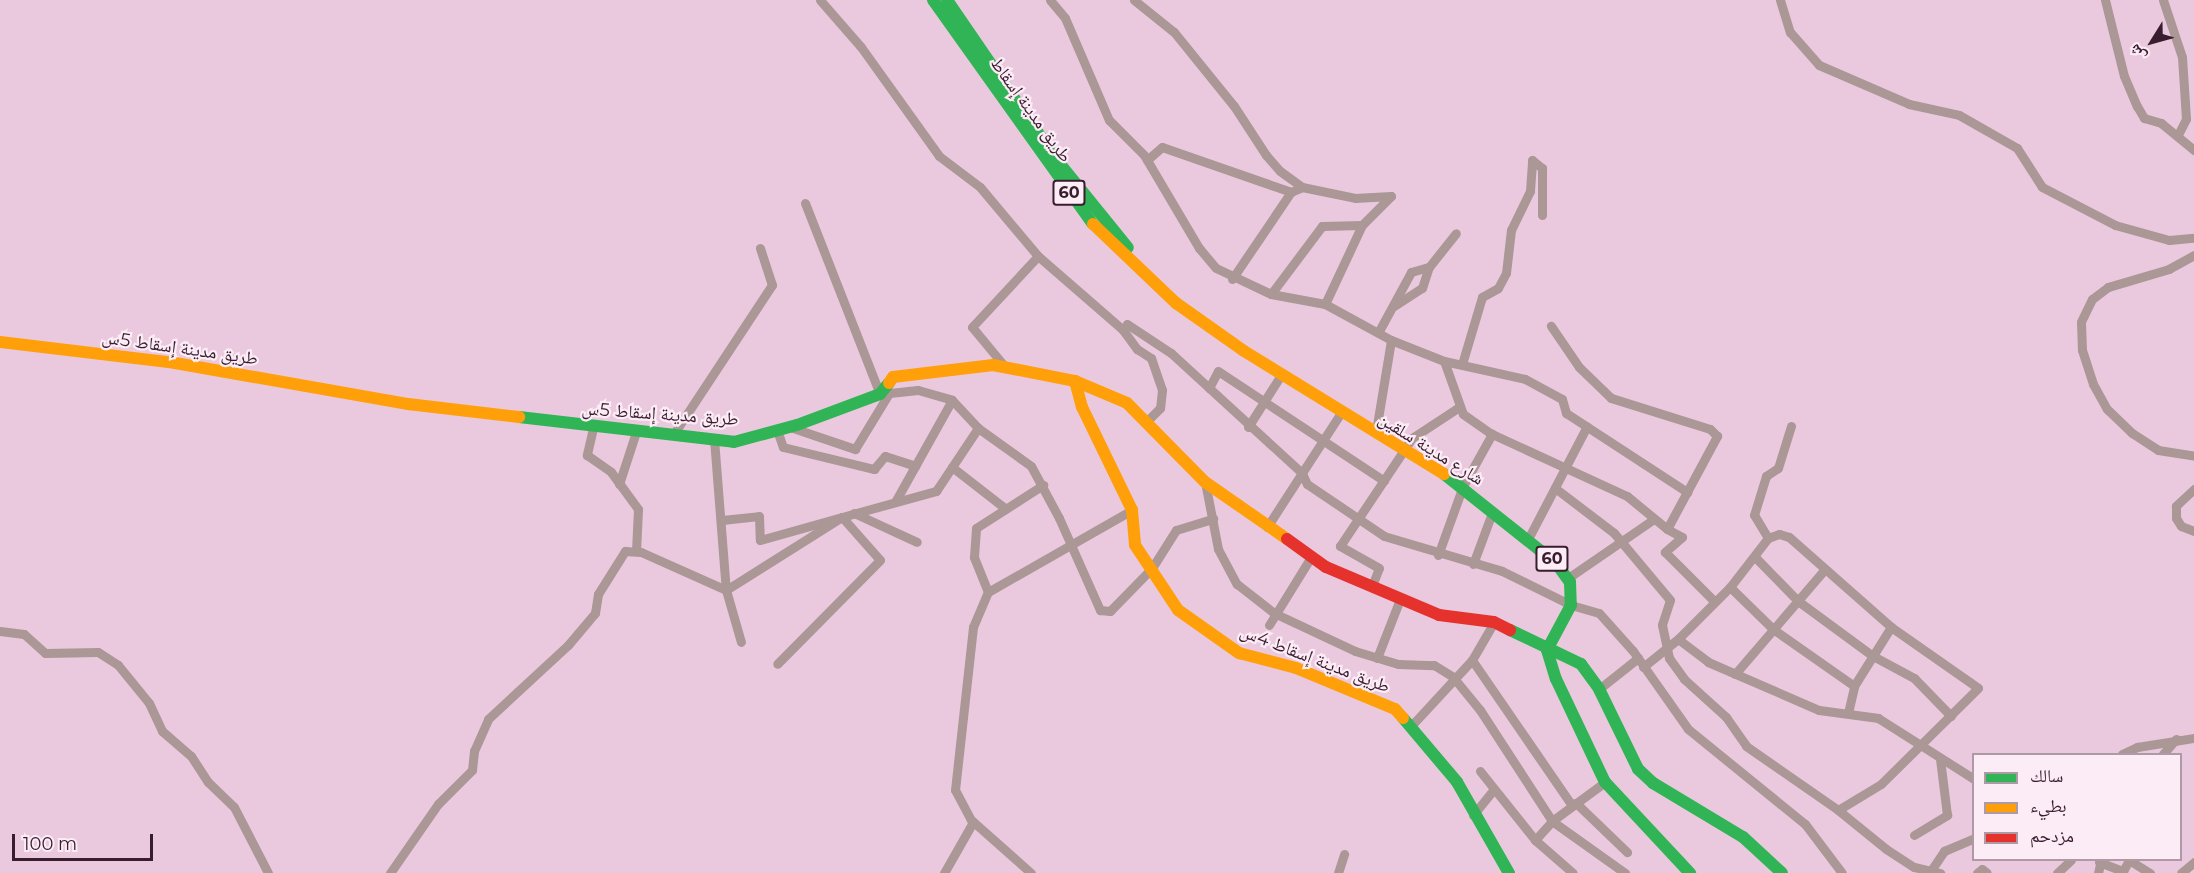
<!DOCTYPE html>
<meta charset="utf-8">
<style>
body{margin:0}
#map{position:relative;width:2194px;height:873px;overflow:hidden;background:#eac9de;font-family:Montserrat,"Noto Naskh Arabic",sans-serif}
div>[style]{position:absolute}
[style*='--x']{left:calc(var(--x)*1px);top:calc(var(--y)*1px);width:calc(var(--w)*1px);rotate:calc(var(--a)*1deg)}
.street>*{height:9px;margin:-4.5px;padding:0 4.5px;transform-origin:4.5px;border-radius:4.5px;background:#ab9795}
.fast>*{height:12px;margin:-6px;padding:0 6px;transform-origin:6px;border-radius:6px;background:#30b455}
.slow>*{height:12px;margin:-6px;padding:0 6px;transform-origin:6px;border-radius:6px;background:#ff9f0a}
.jam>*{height:12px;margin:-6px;padding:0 6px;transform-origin:6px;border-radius:6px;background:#e5322d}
span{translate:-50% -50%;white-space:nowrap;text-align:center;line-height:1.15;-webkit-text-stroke:4.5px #fcecf6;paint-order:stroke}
.shield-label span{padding:2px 4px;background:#fcecf6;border:2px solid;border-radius:4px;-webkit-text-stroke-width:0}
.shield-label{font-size:16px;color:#381d2f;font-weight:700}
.street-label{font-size:18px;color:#381d2f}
.legend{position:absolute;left:1972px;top:753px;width:210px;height:108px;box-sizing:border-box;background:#fcecf6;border:2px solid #ae99a6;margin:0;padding:8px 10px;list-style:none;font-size:18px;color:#381d2f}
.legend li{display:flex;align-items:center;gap:12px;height:30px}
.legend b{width:30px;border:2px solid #ae99a6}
.north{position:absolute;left:2122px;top:12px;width:60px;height:60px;-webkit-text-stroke:4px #fcecf6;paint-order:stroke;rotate:233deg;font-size:16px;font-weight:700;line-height:24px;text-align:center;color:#381d2f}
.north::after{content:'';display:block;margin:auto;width:21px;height:27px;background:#381d2f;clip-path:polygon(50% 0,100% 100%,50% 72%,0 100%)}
.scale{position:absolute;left:12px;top:834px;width:141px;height:27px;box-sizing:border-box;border:3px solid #381d2f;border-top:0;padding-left:8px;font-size:18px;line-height:21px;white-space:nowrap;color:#381d2f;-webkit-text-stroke:4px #fcecf6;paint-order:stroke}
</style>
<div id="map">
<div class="street">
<div style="--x:820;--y:0;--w:62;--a:48.9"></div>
<div style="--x:861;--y:47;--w:134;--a:54.4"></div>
<div style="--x:939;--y:156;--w:51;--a:37.1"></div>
<div style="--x:980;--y:187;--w:90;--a:50"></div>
<div style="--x:1038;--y:256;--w:113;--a:41"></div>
<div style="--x:1123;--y:330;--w:24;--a:54"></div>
<div style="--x:1137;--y:349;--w:17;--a:33"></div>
<div style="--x:1151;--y:358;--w:34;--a:71"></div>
<div style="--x:1162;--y:390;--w:18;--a:96"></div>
<div style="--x:1160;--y:408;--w:20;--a:135"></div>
<div style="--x:1050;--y:0;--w:23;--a:50"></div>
<div style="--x:1065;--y:18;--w:111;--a:66.7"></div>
<div style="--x:1109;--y:120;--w:49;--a:45"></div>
<div style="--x:1144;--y:155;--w:108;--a:59.4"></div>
<div style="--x:1199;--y:248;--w:26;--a:50"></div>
<div style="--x:1216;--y:268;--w:61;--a:25.3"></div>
<div style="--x:1271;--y:294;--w:55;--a:10.5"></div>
<div style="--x:1325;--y:304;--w:75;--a:28.6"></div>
<div style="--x:1391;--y:340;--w:57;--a:21.6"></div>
<div style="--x:1444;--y:361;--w:56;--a:70.3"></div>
<div style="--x:1463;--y:414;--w:35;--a:35"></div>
<div style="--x:1492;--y:434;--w:149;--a:24.7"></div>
<div style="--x:1627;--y:496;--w:52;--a:39.5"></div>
<div style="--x:1667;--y:529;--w:106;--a:-61.7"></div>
<div style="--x:1717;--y:436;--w:10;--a:-135"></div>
<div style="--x:1710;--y:429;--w:104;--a:-162.6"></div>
<div style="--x:1611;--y:398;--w:45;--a:-135.9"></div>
<div style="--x:1579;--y:367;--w:50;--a:-124.3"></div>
<div style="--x:1134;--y:0;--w:51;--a:38.7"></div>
<div style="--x:1174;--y:32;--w:95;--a:51"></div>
<div style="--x:1234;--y:106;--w:59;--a:56.9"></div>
<div style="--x:1266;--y:155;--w:21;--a:49"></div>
<div style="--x:1280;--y:171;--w:27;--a:36"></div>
<div style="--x:1780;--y:0;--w:34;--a:73"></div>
<div style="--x:1790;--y:32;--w:44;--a:48.7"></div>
<div style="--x:1819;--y:65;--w:98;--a:23.4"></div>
<div style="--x:1909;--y:104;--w:51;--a:12.4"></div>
<div style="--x:1959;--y:115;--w:67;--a:29.6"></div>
<div style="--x:2017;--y:148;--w:46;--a:57.3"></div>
<div style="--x:2042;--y:187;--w:82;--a:27.5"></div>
<div style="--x:2115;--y:225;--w:56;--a:15.5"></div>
<div style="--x:2169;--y:240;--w:25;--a:-5"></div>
<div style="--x:2105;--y:0;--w:78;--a:76"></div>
<div style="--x:2124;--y:76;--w:33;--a:67"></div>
<div style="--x:2137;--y:106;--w:14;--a:60"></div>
<div style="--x:2144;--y:118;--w:18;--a:16"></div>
<div style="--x:2161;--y:123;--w:43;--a:39.3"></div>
<div style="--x:2163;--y:0;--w:60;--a:71.6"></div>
<div style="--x:2182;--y:57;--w:62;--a:86.3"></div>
<div style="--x:2186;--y:119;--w:18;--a:117"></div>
<div style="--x:1147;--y:160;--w:20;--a:-41"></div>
<div style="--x:1162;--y:147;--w:137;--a:19.2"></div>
<div style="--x:1291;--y:192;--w:12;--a:-24"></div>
<div style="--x:1302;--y:187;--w:54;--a:11.7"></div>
<div style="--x:1355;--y:198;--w:36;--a:-3"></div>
<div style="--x:1391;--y:196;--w:41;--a:135"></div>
<div style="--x:1362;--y:225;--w:40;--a:178.6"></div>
<div style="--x:1322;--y:226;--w:85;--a:126.9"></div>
<div style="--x:805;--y:203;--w:205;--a:68.6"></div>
<div style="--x:880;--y:394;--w:38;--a:-6"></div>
<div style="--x:918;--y:390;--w:35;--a:16"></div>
<div style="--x:952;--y:400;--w:38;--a:47"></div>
<div style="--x:978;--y:428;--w:65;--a:35.6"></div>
<div style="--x:1031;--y:466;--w:59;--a:61.7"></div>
<div style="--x:1059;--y:518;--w:101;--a:66"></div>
<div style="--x:1100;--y:610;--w:10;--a:6"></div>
<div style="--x:1110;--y:611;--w:60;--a:-45.7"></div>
<div style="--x:1152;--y:568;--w:45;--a:-57.7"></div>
<div style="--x:1176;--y:530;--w:39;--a:-17"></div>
<div style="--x:2194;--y:255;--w:29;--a:151"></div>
<div style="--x:2169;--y:269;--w:64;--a:163.6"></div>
<div style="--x:2108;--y:287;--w:20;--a:143"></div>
<div style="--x:2092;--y:299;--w:25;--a:116"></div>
<div style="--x:2081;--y:322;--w:28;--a:88"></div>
<div style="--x:2082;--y:350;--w:36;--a:72"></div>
<div style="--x:2093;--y:384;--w:29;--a:61"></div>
<div style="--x:2107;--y:409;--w:35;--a:44"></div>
<div style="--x:2132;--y:433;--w:31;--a:33"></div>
<div style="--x:2158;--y:450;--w:36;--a:9"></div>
<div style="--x:1232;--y:279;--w:105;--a:-55.9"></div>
<div style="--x:1325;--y:304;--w:87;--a:-64.9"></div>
<div style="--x:1394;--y:306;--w:33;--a:-33"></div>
<div style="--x:1422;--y:288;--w:22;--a:-72"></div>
<div style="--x:1123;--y:330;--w:7;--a:-56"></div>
<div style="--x:1127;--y:324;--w:53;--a:33.4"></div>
<div style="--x:1171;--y:353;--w:178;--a:42.5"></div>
<div style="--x:1302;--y:473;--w:12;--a:66"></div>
<div style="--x:1307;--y:484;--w:93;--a:34"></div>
<div style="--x:1384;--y:536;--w:123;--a:16.5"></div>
<div style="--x:1502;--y:571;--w:77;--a:26.2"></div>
<div style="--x:1571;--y:605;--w:29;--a:16"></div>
<div style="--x:1599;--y:613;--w:51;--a:48.2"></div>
<div style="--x:1633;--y:651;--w:95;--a:54.8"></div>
<div style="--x:1688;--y:729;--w:151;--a:39.1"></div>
<div style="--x:1805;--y:824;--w:61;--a:52.9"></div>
<div style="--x:1379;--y:331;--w:67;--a:-61.5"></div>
<div style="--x:1411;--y:272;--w:19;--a:-16"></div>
<div style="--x:1429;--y:267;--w:43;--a:-51.5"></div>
<div style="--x:1444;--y:361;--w:83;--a:12.5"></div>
<div style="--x:1525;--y:379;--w:42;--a:28.4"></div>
<div style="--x:1562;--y:399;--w:15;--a:74"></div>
<div style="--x:1566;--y:413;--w:145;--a:33.1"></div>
<div style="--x:1462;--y:364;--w:70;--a:-73.4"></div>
<div style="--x:1482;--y:297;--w:18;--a:-29"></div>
<div style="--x:1498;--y:288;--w:17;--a:-62"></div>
<div style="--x:1506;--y:273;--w:43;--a:-83.4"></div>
<div style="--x:1511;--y:230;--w:43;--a:-64"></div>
<div style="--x:1530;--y:191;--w:31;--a:-86"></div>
<div style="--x:1532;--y:160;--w:13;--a:39"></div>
<div style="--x:1542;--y:168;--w:47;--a:90"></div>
<div style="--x:1006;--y:368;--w:53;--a:-129.7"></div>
<div style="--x:972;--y:327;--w:97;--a:-47.1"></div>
<div style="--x:1209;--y:388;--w:19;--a:-62"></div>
<div style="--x:1218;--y:371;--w:199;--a:33.5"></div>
<div style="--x:790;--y:427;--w:69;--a:18.7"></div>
<div style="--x:855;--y:449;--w:66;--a:-58.7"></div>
<div style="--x:1248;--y:427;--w:62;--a:-57.6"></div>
<div style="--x:593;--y:428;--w:28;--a:103"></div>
<div style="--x:587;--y:455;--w:29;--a:35"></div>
<div style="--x:611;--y:472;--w:46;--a:53.9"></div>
<div style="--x:638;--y:509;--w:42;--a:92.7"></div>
<div style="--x:777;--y:430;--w:18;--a:71"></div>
<div style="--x:783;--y:447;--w:94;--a:13.6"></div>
<div style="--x:874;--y:469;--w:17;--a:-50"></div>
<div style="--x:885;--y:456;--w:32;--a:18"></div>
<div style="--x:1376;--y:431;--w:92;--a:-80.6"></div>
<div style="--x:673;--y:435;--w:180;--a:-56.6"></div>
<div style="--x:772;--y:285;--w:39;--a:-108"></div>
<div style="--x:714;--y:439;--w:151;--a:85.5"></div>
<div style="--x:726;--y:590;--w:54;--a:73.9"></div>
<div style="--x:952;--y:467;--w:68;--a:37.9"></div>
<div style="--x:1205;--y:482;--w:68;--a:79"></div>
<div style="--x:1218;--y:549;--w:40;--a:62"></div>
<div style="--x:1237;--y:584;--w:47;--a:38.1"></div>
<div style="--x:1274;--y:613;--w:89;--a:25.1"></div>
<div style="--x:1355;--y:651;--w:45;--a:16.8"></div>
<div style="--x:1398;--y:664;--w:36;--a:2"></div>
<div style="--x:1434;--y:665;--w:22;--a:32"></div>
<div style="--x:1453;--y:677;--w:43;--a:50.7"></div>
<div style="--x:1480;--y:710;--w:132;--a:57"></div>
<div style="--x:1552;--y:821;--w:90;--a:35.5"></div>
<div style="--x:619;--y:484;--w:55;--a:-71.9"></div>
<div style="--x:1555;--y:488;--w:74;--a:37.3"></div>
<div style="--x:1614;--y:533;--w:87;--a:50.1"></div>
<div style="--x:1670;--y:600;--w:26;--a:108"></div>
<div style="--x:1662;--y:625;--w:34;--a:78"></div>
<div style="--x:1669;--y:658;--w:26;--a:54"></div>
<div style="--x:1684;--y:679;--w:57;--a:42.1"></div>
<div style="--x:1726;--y:717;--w:35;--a:55"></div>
<div style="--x:1746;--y:746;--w:112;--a:34.8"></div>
<div style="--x:1838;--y:810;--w:62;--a:39.1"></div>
<div style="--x:1886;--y:849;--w:33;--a:33"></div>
<div style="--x:1914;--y:867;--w:27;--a:13"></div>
<div style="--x:2194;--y:489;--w:25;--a:137"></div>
<div style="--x:2176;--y:506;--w:12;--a:90"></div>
<div style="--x:2176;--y:518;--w:9;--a:58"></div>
<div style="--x:2181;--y:526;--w:14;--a:21"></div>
<div style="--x:895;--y:502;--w:117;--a:-60.8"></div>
<div style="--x:854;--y:513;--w:69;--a:24.7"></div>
<div style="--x:722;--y:520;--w:37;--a:-6"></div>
<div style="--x:759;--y:516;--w:24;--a:88"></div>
<div style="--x:760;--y:540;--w:85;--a:-15.7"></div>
<div style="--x:842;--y:517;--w:57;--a:48.5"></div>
<div style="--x:880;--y:560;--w:146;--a:134.7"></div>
<div style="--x:1267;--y:527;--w:135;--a:-57.1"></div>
<div style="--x:1667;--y:529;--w:17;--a:28"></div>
<div style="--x:1682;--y:537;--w:23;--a:139"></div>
<div style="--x:1665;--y:552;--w:69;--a:45"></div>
<div style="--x:1768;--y:538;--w:12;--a:-20"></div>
<div style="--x:1779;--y:534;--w:10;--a:17"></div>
<div style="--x:1789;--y:537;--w:136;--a:41.4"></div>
<div style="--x:1891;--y:627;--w:106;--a:35"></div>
<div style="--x:1978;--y:688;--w:136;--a:135.3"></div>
<div style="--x:1881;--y:784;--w:50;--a:148.8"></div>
<div style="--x:1528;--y:539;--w:127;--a:-62.4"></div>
<div style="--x:1438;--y:555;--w:73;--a:-70.1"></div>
<div style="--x:1463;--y:486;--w:60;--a:-60.9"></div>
<div style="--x:1755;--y:557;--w:62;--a:45.7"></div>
<div style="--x:1798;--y:601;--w:93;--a:36.3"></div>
<div style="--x:1873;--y:656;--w:47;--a:28.2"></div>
<div style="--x:1914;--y:678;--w:53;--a:45.8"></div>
<div style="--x:1473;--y:564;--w:54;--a:-69.6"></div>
<div style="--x:1568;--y:578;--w:104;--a:-34.5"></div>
<div style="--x:1372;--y:586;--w:19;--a:-69"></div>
<div style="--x:1379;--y:568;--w:45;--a:-150.6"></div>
<div style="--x:1340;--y:546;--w:130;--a:-56.3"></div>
<div style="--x:1412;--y:438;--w:56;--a:-33.4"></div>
<div style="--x:1730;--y:587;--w:60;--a:44.3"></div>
<div style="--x:1773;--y:629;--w:99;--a:35.1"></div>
<div style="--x:988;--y:592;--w:38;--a:-112"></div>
<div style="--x:974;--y:557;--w:29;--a:-86"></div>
<div style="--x:976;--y:528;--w:80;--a:-32.7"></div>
<div style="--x:1269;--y:625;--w:80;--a:-58.3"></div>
<div style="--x:0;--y:631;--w:24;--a:7"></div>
<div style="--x:24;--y:634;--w:28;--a:42"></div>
<div style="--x:45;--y:653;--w:53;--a:-1.1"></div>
<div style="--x:98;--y:652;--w:24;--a:33"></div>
<div style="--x:118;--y:665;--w:49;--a:50.8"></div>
<div style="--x:149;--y:703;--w:31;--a:65"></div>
<div style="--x:162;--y:731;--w:38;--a:41"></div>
<div style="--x:191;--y:756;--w:31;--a:57"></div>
<div style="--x:208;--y:782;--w:36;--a:44"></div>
<div style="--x:234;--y:807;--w:74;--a:62.7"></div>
<div style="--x:1678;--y:639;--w:38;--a:37"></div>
<div style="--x:1708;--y:662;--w:121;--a:23.4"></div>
<div style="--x:1819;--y:710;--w:60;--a:7.7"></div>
<div style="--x:1878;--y:718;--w:114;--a:32.4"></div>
<div style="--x:1377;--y:658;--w:63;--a:-68.7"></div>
<div style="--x:1472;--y:660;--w:175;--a:55.5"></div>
<div style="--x:1571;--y:804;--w:5;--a:-11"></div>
<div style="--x:1576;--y:803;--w:71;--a:43.9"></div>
<div style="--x:1643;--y:667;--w:45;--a:-38.7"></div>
<div style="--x:1678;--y:639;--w:74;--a:-45"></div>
<div style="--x:1730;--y:587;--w:62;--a:-52.2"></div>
<div style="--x:1768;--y:538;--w:27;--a:-121"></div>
<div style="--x:1754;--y:515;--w:41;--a:-72.9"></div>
<div style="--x:1766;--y:476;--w:14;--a:-34"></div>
<div style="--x:1778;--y:468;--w:44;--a:-72.8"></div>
<div style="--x:1735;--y:674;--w:137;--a:-49.4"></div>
<div style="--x:1599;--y:689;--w:50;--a:-38.5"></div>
<div style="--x:1848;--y:713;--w:28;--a:-77"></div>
<div style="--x:1854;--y:686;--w:70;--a:-57.9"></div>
<div style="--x:1412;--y:725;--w:88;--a:-47.3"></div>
<div style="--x:1472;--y:660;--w:44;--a:-59.9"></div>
<div style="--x:2122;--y:754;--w:17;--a:-25"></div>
<div style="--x:2137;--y:747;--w:58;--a:-9"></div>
<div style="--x:2163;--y:754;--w:20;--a:-49"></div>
<div style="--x:1480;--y:771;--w:88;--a:51.4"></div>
<div style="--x:1535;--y:840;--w:50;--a:41"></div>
<div style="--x:1473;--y:815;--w:33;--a:-51"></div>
<div style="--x:1914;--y:835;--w:39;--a:-31"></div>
<div style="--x:1947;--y:815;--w:56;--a:-97.1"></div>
<div style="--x:1535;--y:840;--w:25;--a:-48"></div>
<div style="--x:1552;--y:821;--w:66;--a:-36.3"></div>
<div style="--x:2099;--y:862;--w:26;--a:21"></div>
<div style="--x:2123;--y:871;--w:13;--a:-61"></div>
<div style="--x:2129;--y:860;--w:25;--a:32"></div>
<div style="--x:1932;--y:869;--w:22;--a:-56"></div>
<div style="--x:1944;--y:851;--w:33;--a:-23"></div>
<div style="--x:390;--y:873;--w:84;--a:-55.2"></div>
<div style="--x:438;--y:804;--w:48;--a:-45"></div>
<div style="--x:472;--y:770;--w:19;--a:-84"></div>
<div style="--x:474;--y:751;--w:35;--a:-66"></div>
<div style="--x:488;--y:719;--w:109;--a:-42.8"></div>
<div style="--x:568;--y:645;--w:42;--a:-49.8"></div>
<div style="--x:595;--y:613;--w:19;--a:-81"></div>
<div style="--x:598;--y:594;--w:51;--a:-57.9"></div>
<div style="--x:625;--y:551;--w:16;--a:4"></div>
<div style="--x:641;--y:552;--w:93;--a:24.1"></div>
<div style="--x:726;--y:590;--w:137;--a:-32.2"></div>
<div style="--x:842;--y:517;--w:98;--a:-15.5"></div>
<div style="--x:936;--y:491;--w:76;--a:-56.3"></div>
<div style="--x:944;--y:873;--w:59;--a:-60.4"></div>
<div style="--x:1031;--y:873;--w:80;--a:-138.5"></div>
<div style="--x:971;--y:820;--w:34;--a:-118"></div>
<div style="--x:955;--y:790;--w:164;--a:-83.7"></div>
<div style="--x:973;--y:627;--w:38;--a:-67"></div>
<div style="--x:988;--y:592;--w:166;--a:-29.7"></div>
<div style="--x:1338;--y:873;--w:20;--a:-72"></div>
<div style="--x:1977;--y:873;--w:6;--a:-39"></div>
<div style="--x:1982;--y:869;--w:6;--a:39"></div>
<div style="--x:2057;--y:873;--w:19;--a:-43"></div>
<div style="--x:2098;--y:873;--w:13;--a:-77"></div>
<div style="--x:2181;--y:873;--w:17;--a:-40"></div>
</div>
<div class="fast">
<div style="--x:933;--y:0;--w:275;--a:54.5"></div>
<div style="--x:947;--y:0;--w:193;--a:55.6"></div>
<div style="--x:1056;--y:159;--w:114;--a:51"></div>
<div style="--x:519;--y:417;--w:216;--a:6.6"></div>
<div style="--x:734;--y:442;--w:65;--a:-15.1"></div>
<div style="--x:797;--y:425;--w:89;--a:-20.5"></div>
<div style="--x:880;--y:394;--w:14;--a:-51"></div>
<div style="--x:1444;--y:474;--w:143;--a:38.5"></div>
<div style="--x:1556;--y:563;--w:24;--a:54"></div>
<div style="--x:1570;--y:582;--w:23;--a:88"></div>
<div style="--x:1571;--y:605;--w:51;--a:118.1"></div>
<div style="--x:1547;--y:650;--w:30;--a:73"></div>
<div style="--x:1556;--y:679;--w:114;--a:64.6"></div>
<div style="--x:1605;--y:782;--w:125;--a:47"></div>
<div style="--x:1510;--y:630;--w:79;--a:25.6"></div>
<div style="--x:1581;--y:664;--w:31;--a:54"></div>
<div style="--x:1599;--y:689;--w:89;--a:64"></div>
<div style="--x:1638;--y:769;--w:21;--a:43"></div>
<div style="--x:1653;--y:783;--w:105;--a:31"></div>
<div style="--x:1743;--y:837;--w:53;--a:42.7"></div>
<div style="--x:1403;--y:718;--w:84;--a:49.8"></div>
<div style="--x:1457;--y:782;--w:105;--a:60.3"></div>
</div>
<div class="slow">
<div style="--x:1093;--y:224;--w:115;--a:43.6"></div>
<div style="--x:1176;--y:303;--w:83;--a:35.2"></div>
<div style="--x:1244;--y:351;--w:235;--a:31.6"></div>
<div style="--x:0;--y:342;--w:176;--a:6.8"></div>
<div style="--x:175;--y:363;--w:237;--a:10"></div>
<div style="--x:408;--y:404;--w:112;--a:6.7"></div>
<div style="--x:1075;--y:381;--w:27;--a:75"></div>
<div style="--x:1082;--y:407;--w:114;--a:64.1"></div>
<div style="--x:1132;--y:510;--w:35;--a:85"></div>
<div style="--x:1135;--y:545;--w:78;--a:56.5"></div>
<div style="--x:1178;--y:610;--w:75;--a:35.2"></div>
<div style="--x:1239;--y:653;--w:59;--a:14.7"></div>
<div style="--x:1296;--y:668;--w:107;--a:22.5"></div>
<div style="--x:1395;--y:709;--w:12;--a:48"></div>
<div style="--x:889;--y:383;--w:7;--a:-56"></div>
<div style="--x:893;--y:377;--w:101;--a:-6.8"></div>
<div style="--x:993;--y:365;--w:84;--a:11"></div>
<div style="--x:1075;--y:381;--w:56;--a:22.9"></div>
<div style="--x:1127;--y:403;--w:111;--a:45.4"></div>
<div style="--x:1205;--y:482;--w:100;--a:34.8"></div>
</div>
<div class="jam">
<div style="--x:1287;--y:539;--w:48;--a:35.7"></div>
<div style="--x:1326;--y:567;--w:123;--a:23"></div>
<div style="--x:1439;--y:615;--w:55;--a:7.3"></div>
<div style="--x:1494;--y:622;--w:18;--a:27"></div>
</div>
<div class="shield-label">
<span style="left:1069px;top:193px">60</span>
<span style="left:1552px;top:559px">60</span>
</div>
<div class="street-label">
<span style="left:1031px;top:110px;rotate:54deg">طريق مدينة إسقاط</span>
<span style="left:180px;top:348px;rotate:8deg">طريق مدينة إسقاط 5س</span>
<span style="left:660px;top:414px;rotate:4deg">طريق مدينة إسقاط 5س</span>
<span style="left:1431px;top:449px;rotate:32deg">شارع مدينة سلقين</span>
<span style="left:1315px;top:659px;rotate:21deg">طريق مدينة إسقاط 4س</span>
</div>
<ul class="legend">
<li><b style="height:8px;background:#30b455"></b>سالك</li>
<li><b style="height:8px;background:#ff9f0a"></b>بطيء</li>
<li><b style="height:8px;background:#e5322d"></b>مزدحم</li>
</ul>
<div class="north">ش</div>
<div class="scale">100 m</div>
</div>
